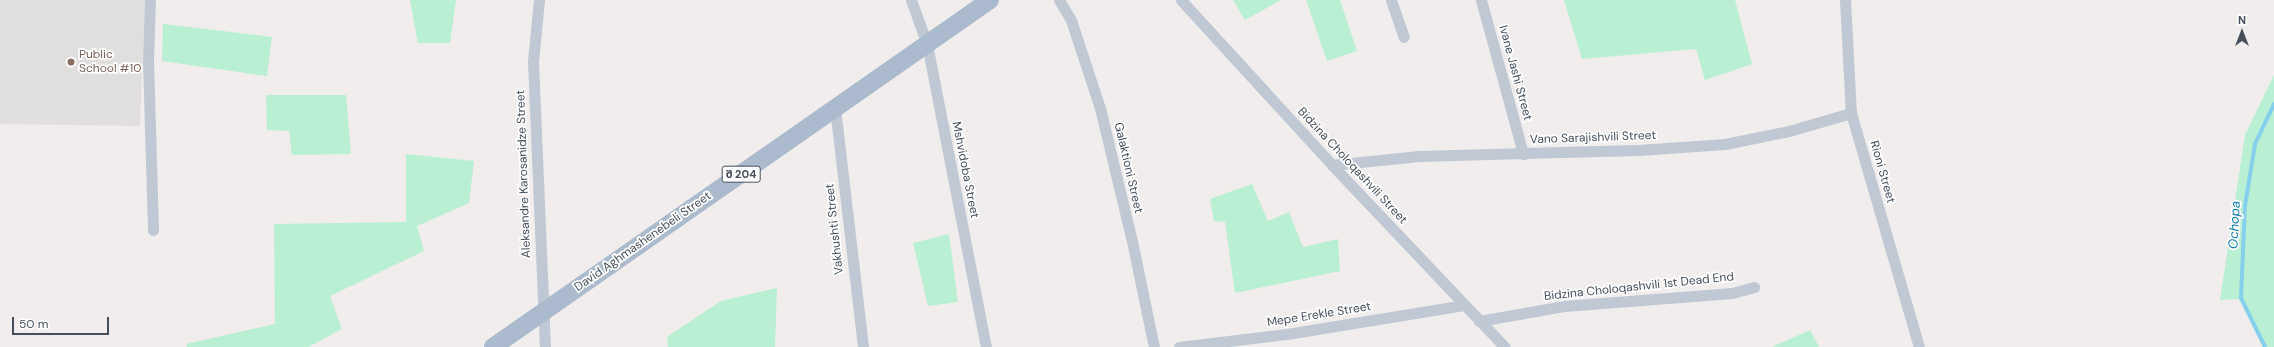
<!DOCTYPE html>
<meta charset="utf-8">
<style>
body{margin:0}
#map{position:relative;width:2274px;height:347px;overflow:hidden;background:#f0edec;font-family:"DM Sans","Noto Sans Georgian",sans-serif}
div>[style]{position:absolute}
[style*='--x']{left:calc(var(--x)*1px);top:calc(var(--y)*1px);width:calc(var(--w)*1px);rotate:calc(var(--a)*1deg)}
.education>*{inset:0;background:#e1dede}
.green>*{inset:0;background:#b9efd2}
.stream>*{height:4px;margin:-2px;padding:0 2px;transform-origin:2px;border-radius:2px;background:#85d0ed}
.minor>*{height:11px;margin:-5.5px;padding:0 5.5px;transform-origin:5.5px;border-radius:5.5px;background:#bfc8d3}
.primary>*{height:18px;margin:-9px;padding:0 9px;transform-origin:9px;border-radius:9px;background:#abbacd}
.dots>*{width:11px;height:11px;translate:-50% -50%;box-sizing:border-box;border:2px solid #fff;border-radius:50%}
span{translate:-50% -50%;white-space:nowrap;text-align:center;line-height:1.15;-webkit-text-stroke:3.5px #fff;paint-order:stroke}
.shield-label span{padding:1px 3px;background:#fff;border:1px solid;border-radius:3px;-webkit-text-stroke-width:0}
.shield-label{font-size:11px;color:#454e5a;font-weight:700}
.education-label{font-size:12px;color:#785e54}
.left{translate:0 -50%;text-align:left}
.street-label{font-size:12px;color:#454e5a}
.water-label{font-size:13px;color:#097ca9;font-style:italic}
.north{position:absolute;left:2222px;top:12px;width:40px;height:40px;-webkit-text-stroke:3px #fff;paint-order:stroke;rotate:0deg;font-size:11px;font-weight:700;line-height:16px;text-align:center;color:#454e5a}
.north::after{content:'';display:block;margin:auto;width:14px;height:18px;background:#454e5a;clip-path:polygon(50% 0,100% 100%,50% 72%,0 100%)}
.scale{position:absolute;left:12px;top:317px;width:97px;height:18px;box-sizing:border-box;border:2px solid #454e5a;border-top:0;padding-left:5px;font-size:12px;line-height:14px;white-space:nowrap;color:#454e5a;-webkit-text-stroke:3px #fff;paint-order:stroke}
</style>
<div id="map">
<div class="education">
<div style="clip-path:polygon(0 0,145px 0,140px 126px,0 124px)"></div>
</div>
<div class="green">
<div style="clip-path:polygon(410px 0,456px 0,450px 43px,418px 43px)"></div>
<div style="clip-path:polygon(1233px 0,1281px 0,1245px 20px)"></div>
<div style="clip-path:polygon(1306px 0,1340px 0,1357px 51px,1327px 61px)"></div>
<div style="clip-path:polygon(1564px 0,1735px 0,1752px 64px,1705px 80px,1696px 49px,1582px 59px)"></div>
<div style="clip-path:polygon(163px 24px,272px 37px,267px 76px,162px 61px)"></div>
<div style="clip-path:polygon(2274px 75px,2274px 347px,2265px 347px,2241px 299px,2220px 300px,2245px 135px)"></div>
<div style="clip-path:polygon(266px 95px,346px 95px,351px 154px,292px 155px,289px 131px,267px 130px)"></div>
<div style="clip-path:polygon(406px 154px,474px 161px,469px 203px,417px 226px,424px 251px,330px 296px,342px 329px,308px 347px,187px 347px,186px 344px,275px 324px,274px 224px,406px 222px)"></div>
<div style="clip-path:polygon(1252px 184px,1268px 221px,1289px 212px,1303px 247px,1338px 239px,1340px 271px,1235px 293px,1225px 222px,1214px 221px,1210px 199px)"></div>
<div style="clip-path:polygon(949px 234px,958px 302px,928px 306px,913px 243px)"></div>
<div style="clip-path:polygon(777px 288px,775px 347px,668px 347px,667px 337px,721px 301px)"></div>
<div style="clip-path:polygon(1810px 330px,1819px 347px,1772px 347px)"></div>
</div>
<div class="stream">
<div style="--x:2265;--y:347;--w:55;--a:-116.1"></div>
<div style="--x:2241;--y:298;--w:92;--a:-87.5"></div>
<div style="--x:2245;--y:206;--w:63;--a:-80.8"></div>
<div style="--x:2255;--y:144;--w:44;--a:-64.6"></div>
</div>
<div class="minor">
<div style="--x:150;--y:0;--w:60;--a:91.9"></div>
<div style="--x:148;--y:60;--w:170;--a:88.3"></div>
<div style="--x:539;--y:0;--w:61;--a:95.6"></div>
<div style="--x:533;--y:61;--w:286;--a:87.6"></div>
<div style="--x:911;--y:0;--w:47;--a:70"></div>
<div style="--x:927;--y:44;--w:309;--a:79"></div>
<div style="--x:1059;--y:0;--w:23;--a:59"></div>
<div style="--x:1071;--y:20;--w:93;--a:71.8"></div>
<div style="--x:1100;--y:108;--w:137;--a:76.5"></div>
<div style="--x:1132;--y:241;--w:108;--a:78.3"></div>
<div style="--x:1181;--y:0;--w:224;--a:47.5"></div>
<div style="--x:1332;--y:165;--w:251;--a:46.5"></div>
<div style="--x:1391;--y:0;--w:39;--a:71"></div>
<div style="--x:1481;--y:0;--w:160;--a:74.7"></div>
<div style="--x:1845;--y:0;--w:113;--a:87"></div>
<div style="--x:1851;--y:113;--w:244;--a:73.8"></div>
<div style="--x:835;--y:108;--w:241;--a:83.3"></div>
<div style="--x:1332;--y:165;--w:87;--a:-5.9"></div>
<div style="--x:1419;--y:156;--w:219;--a:-1.6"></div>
<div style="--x:1638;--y:150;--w:87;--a:-3.9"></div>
<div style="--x:1725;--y:144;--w:65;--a:-11.5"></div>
<div style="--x:1789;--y:131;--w:65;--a:-16.2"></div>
<div style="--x:1479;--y:321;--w:86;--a:-10"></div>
<div style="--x:1564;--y:306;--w:169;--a:-4.4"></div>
<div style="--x:1732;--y:293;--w:23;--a:-15"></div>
<div style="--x:1179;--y:347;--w:109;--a:-6.9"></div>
<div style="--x:1287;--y:334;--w:179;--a:-9.3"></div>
</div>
<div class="primary">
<div style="--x:493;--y:347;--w:606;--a:-34.92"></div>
</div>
<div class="dots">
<div style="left:71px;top:62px;background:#8d6e63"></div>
</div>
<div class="shield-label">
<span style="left:741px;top:174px">შ 204</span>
</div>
<div class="education-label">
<span class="left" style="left:79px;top:62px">Public<br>School #10</span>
</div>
<div class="street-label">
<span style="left:1515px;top:73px;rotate:75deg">Ivane Jashi Street</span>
<span style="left:1593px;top:138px;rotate:-2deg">Vano Sarajishvili Street</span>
<span style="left:1352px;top:166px;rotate:47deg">Bidzina Choloqashvili Street</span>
<span style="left:1128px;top:168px;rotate:77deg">Galaktioni Street</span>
<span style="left:965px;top:170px;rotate:79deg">Mshvidoba Street</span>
<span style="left:1882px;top:172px;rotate:74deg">Rioni Street</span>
<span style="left:524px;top:174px;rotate:-92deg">Aleksandre Karosanidze Street</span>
<span style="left:835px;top:229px;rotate:-96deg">Vakhushti Street</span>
<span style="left:643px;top:242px;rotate:-35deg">David Aghmashenebeli Street</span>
<span style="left:1639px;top:287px;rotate:-6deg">Bidzina Choloqashvili 1st Dead End</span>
<span style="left:1319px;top:315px;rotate:-9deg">Mepe Erekle Street</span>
</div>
<div class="water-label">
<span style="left:2235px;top:225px;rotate:-87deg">Ochopa</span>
</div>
<div class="north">N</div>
<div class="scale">50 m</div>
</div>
